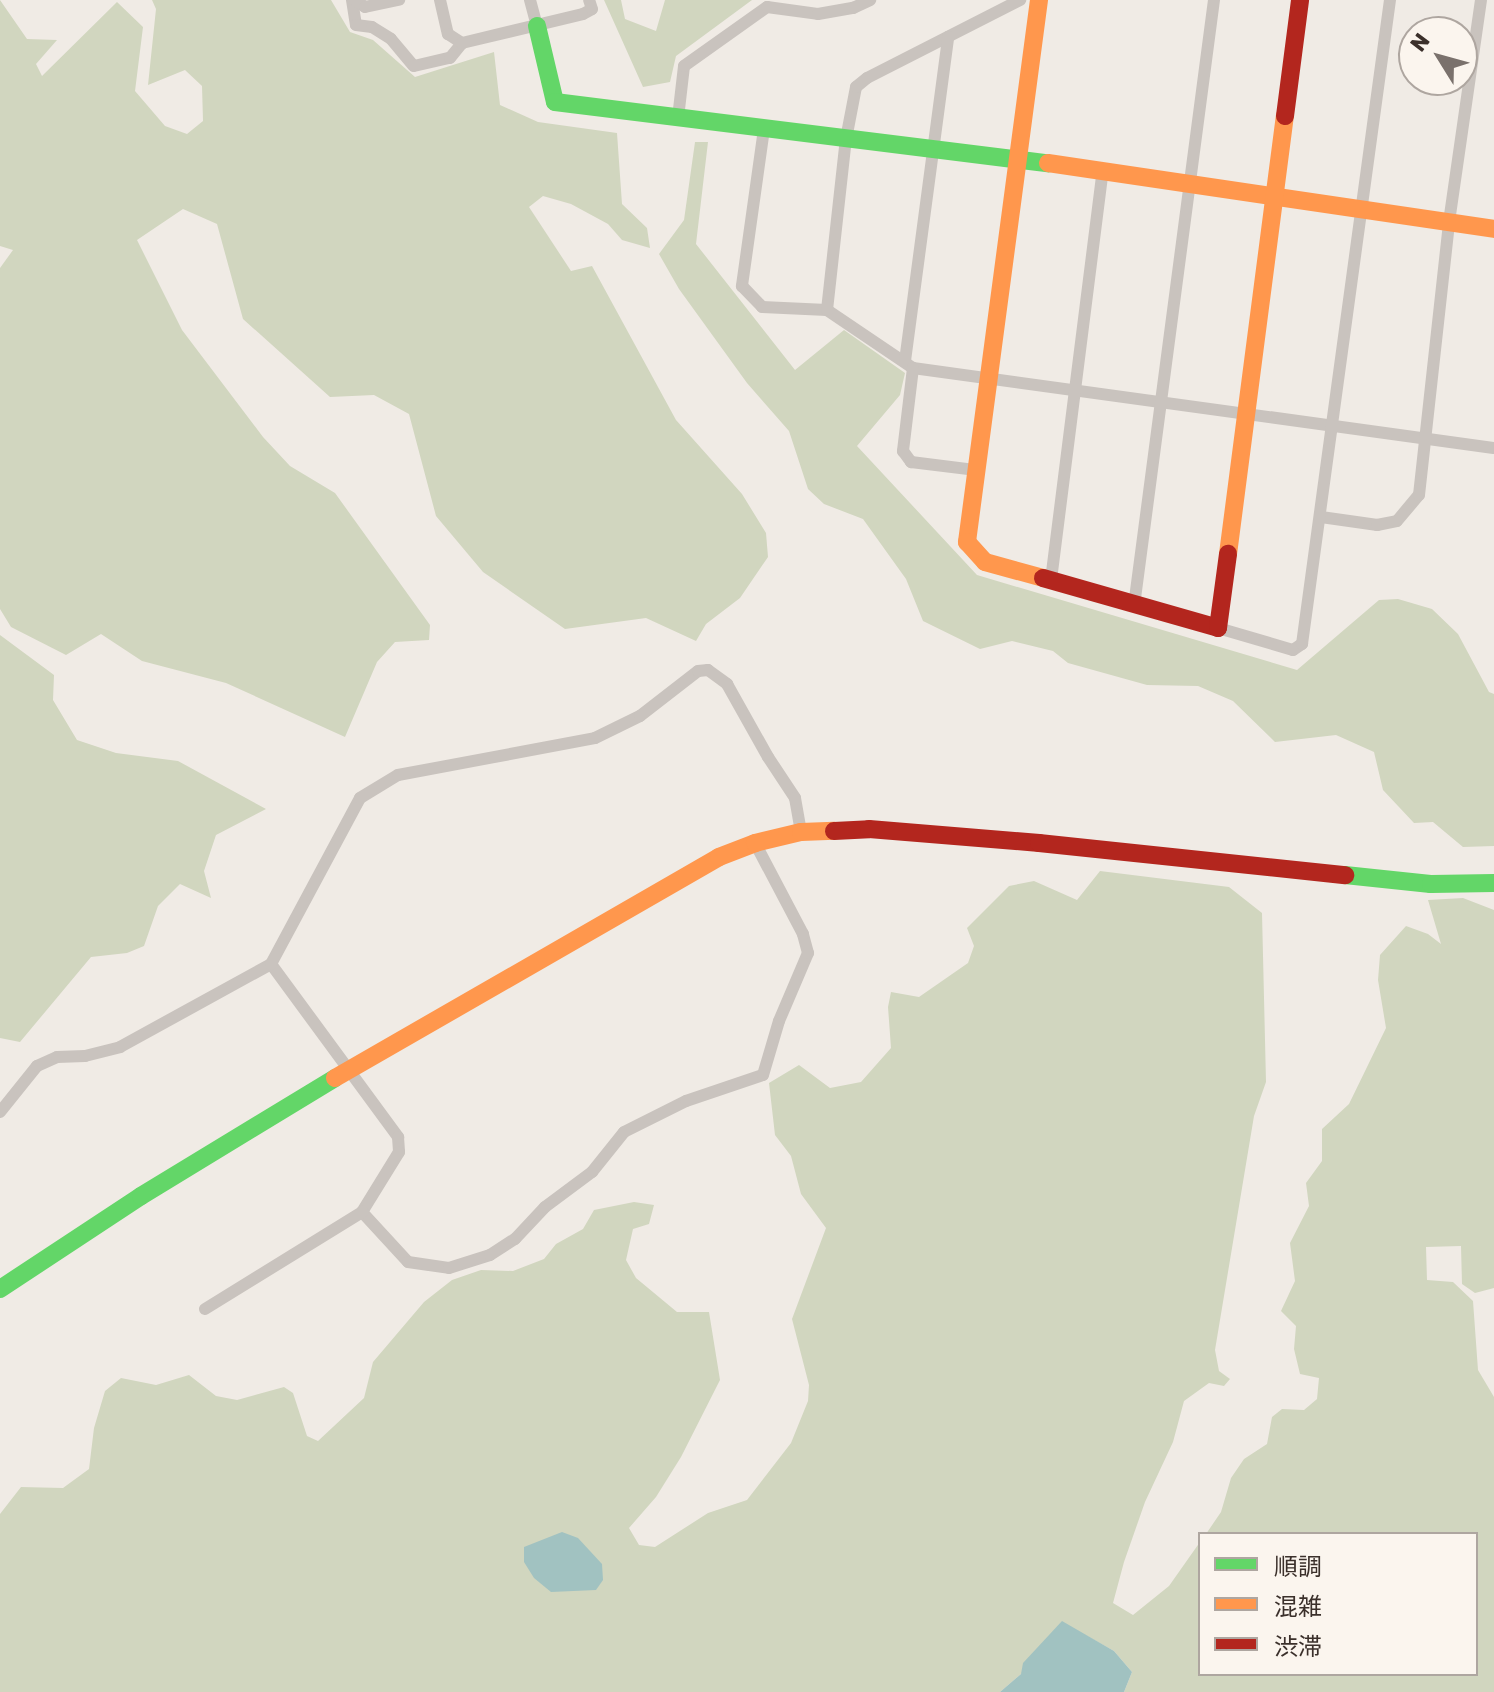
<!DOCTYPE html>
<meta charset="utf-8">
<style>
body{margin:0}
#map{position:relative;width:1494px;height:1692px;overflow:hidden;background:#f0ebe5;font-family:Rubik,"Noto Sans JP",sans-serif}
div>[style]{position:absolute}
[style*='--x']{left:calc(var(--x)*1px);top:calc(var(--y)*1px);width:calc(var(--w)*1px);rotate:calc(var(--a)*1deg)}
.green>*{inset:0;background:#d1d6bf}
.water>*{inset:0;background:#a1c2c1}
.street>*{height:12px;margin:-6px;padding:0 6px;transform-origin:6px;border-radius:6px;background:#c9c3be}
.fast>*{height:18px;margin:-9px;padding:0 9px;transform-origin:9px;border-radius:9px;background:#63d668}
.slow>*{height:18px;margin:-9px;padding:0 9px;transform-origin:9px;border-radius:9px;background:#ff974d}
.jam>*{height:18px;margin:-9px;padding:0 9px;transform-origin:9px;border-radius:9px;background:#b3261e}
span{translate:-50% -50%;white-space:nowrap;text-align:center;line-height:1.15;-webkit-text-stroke:7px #fbf5ee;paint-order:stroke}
.legend{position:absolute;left:1198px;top:1532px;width:280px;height:144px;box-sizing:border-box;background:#fbf5ee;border:2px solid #aea6a0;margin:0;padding:10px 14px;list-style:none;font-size:24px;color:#3b302b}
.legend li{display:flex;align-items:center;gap:16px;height:40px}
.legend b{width:40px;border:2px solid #aea6a0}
.north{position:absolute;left:1398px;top:16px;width:80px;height:80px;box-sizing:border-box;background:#fbf5ee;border:2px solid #aea6a0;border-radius:50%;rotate:307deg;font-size:22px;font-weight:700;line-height:32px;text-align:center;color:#3b302b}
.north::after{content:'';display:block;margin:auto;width:28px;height:36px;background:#7a716c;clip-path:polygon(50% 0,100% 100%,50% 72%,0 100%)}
</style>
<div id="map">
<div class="green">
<div style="clip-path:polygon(0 0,27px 39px,57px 40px,36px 64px,42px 76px,117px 2px,143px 27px,135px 91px,165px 126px,187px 134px,203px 121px,202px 86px,185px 70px,148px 85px,156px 9px,152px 0,331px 0,350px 32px,373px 40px,415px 77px,494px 52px,500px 105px,538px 122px,617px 133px,622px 204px,647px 228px,650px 248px,622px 240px,608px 224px,571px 204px,543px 196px,529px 207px,571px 271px,592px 266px,676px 420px,742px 494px,766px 533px,768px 557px,740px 598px,706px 624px,696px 641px,646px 618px,565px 629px,483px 572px,436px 516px,409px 414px,374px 395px,330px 397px,243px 319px,217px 224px,183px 209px,137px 240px,182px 330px,263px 437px,290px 466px,335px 493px,430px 625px,429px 640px,395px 642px,377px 662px,345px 737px,226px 683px,142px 661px,101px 634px,66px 655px,11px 627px,0 609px,0 268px,13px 250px,0 246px)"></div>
<div style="clip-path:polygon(604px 0,621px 0,625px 19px,656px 31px,665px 0,752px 0,676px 56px,670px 82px,643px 87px)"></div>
<div style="clip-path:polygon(695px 142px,708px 142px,696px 244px,795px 370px,844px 330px,905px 373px,900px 395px,857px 446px,977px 575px,1297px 670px,1379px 600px,1398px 599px,1432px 609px,1458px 634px,1489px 692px,1494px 694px,1494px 846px,1463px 847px,1433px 822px,1414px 823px,1383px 790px,1374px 752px,1336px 735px,1275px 742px,1233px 701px,1198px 686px,1147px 685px,1068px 663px,1053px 651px,1012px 641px,980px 649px,923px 621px,906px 579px,863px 519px,824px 504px,808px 489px,789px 431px,747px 383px,679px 289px,659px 254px,684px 220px)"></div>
<div style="clip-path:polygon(0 635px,54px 675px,53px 700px,77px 740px,116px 753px,178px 761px,266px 809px,216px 835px,204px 871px,211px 898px,180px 884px,158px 906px,144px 946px,127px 953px,91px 957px,20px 1042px,0 1038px)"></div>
<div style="clip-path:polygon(1100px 871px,1229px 887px,1262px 913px,1266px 1082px,1254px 1116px,1215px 1350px,1219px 1371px,1230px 1379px,1224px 1386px,1209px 1383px,1184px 1401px,1173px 1442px,1145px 1502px,1124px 1562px,1113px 1603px,1133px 1615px,1169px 1586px,1200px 1542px,1200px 1674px,1476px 1674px,1476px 1534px,1206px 1534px,1221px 1512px,1231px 1478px,1244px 1459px,1267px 1444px,1272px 1417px,1282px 1409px,1304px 1410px,1317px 1399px,1319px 1378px,1300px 1374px,1294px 1349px,1296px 1326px,1281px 1311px,1295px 1281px,1290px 1243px,1309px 1206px,1306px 1183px,1322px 1161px,1322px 1129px,1349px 1104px,1386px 1028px,1378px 980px,1380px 955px,1406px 926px,1428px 934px,1441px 944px,1428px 900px,1463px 898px,1494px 910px,1494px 1288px,1475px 1293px,1462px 1284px,1461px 1246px,1426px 1247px,1427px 1280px,1453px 1282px,1473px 1301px,1478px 1370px,1494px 1397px,1494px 1692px,1124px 1692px,1132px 1672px,1114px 1651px,1062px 1622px,1021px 1674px,1000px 1692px,0 1692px,0 1514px,21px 1487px,63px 1488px,89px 1469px,94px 1428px,105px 1391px,121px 1378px,156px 1385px,189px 1375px,216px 1396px,237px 1400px,284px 1387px,293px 1393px,307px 1436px,318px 1441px,364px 1398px,373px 1362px,424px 1302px,452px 1280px,481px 1270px,513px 1271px,544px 1259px,556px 1244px,583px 1229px,594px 1210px,634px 1202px,654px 1205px,649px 1224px,633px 1229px,626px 1260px,636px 1278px,677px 1312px,709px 1312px,720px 1380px,681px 1457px,656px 1497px,629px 1528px,639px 1545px,655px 1547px,708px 1513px,747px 1500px,791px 1443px,808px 1401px,809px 1385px,792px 1319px,826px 1228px,801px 1194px,791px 1156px,775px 1135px,769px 1083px,799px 1065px,830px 1088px,861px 1082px,891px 1048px,888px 1007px,891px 992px,919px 997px,968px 963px,974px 946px,967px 928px,1009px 886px,1034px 881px,1077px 900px)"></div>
</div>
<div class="water">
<div style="clip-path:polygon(562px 1532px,578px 1538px,602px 1564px,603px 1580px,596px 1590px,551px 1592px,534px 1578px,524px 1562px,524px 1547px)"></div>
<div style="clip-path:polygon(1062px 1621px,1114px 1651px,1132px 1672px,1124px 1692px,1000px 1692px,1021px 1674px,1023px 1663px)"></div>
</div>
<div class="street">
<div style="--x:352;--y:0;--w:25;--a:81"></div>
<div style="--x:356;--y:25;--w:16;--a:7"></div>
<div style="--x:372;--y:27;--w:22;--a:32"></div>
<div style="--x:391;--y:39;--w:35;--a:50"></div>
<div style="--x:414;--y:66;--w:37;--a:-13"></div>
<div style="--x:450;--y:58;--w:19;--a:-51"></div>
<div style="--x:355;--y:0;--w:12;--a:35"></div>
<div style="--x:365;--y:7;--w:35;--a:-12"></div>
<div style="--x:440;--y:0;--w:35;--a:77"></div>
<div style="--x:448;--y:34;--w:17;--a:33"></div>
<div style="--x:462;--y:43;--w:124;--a:-13.5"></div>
<div style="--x:583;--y:14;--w:10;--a:-29"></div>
<div style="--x:592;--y:9;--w:9;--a:-108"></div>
<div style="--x:530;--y:0;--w:27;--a:75"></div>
<div style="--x:678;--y:118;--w:52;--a:-83.4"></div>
<div style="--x:684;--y:66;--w:102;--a:-35.4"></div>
<div style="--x:767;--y:7;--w:51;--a:7.8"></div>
<div style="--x:818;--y:14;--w:36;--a:-10"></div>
<div style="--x:853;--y:8;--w:19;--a:-25"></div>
<div style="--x:764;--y:129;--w:159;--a:98"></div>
<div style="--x:742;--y:286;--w:29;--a:46"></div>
<div style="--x:762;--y:307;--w:65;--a:2.6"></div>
<div style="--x:827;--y:310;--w:104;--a:34"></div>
<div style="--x:913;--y:368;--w:586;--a:7.84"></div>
<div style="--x:827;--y:310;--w:172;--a:-83.7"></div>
<div style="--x:846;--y:139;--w:53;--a:-79.1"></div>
<div style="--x:856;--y:87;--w:14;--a:-39"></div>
<div style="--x:867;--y:78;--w:172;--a:-27"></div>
<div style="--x:905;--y:361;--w:327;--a:-82.4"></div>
<div style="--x:913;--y:368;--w:84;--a:96.9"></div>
<div style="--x:903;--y:451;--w:14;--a:54"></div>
<div style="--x:911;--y:462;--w:64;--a:7.1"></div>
<div style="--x:1321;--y:517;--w:57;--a:8.1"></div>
<div style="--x:1377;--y:525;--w:20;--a:-11"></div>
<div style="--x:1397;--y:521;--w:34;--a:-50"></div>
<div style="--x:1419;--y:495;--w:275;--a:-83.7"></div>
<div style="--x:1449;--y:222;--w:224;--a:-81.8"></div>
<div style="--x:1051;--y:580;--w:412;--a:-82.8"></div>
<div style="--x:1134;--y:606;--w:611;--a:-82.48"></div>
<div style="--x:1218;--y:628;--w:78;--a:16.3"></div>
<div style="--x:1293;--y:650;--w:11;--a:-34"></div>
<div style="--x:1302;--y:644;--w:650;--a:-82.22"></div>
<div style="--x:271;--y:964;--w:215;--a:53.7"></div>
<div style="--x:398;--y:1137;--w:15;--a:86"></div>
<div style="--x:399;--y:1152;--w:70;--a:121.7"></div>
<div style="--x:362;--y:1212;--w:68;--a:47.4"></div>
<div style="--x:408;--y:1262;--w:41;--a:8.3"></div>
<div style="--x:449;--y:1268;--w:43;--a:-17.6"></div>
<div style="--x:490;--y:1255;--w:30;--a:-33"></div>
<div style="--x:515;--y:1239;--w:44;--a:-46.8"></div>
<div style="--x:545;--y:1207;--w:59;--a:-36.7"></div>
<div style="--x:592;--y:1172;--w:51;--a:-51.3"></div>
<div style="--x:624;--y:1132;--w:69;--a:-26.6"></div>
<div style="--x:686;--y:1101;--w:81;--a:-18.7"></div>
<div style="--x:763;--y:1075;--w:56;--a:-73.5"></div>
<div style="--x:779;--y:1021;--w:74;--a:-66.9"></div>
<div style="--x:808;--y:953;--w:20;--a:-105"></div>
<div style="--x:803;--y:934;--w:103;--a:-117.8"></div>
<div style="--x:0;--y:1112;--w:59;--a:-51.2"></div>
<div style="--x:37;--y:1066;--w:22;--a:-24"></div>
<div style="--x:57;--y:1057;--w:28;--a:-2"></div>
<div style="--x:85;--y:1056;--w:36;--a:-14"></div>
<div style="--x:120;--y:1047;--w:172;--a:-28.8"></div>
<div style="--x:271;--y:964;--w:188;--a:-61.8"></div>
<div style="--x:360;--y:798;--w:44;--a:-31.2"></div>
<div style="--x:398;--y:775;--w:200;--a:-10.6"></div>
<div style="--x:595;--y:738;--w:50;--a:-26.1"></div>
<div style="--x:640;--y:716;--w:73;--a:-37.8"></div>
<div style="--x:698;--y:671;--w:10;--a:-6"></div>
<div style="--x:708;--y:670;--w:24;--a:36"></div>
<div style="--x:727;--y:684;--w:84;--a:60.7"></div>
<div style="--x:768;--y:757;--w:49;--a:56.6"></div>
<div style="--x:795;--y:798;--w:35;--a:80"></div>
<div style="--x:205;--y:1309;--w:185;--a:-31.7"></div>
</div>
<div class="fast">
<div style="--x:537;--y:26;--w:78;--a:76.7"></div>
<div style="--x:555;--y:102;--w:497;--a:7.1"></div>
<div style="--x:1345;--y:875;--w:86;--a:6"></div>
<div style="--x:1431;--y:884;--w:63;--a:-0.9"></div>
<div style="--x:0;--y:1289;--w:169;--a:-33.4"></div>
<div style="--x:141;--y:1196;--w:227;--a:-31.3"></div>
</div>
<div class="slow">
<div style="--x:1039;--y:0;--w:547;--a:97.57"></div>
<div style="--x:967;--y:542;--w:27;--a:48"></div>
<div style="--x:985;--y:562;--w:60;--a:15.4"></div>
<div style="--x:1048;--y:163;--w:451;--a:8.4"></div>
<div style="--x:1228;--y:554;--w:442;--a:-82.6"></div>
<div style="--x:335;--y:1078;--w:443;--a:-29.9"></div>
<div style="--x:719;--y:857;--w:39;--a:-21"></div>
<div style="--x:755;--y:843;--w:47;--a:-13.4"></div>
<div style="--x:801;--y:832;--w:33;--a:-2"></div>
</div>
<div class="jam">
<div style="--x:1285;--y:116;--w:117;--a:-82.6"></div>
<div style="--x:1043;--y:578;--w:182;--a:15.9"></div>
<div style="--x:1218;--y:628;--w:75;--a:-82.3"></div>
<div style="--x:834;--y:831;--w:35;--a:-3"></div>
<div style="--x:869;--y:829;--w:171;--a:4.7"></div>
<div style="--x:1039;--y:843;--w:308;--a:6"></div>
</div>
<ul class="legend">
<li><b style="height:10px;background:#63d668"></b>順調</li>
<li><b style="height:10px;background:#ff974d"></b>混雑</li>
<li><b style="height:10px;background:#b3261e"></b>渋滞</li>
</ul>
<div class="north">N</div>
</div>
